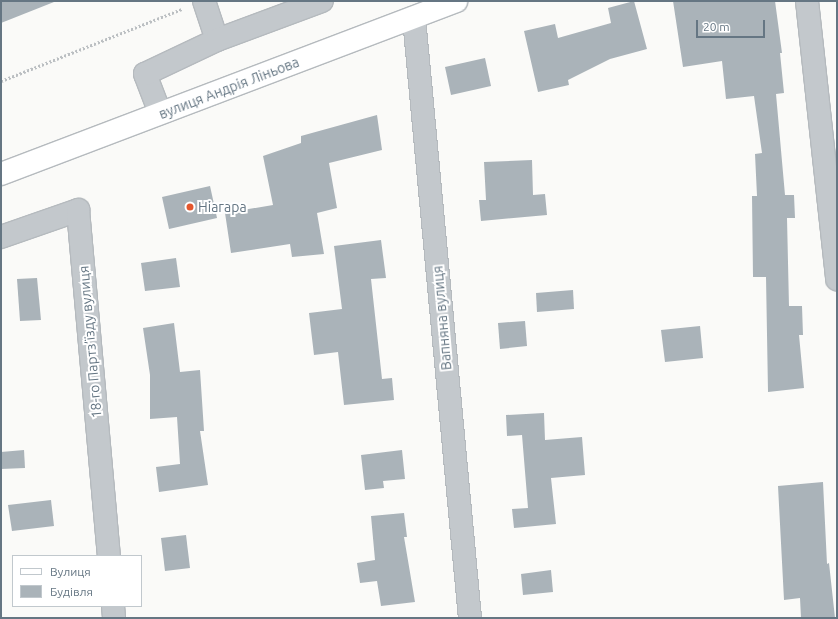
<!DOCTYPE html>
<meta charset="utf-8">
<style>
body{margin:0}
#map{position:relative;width:838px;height:619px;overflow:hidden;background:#fafaf8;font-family:Ubuntu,sans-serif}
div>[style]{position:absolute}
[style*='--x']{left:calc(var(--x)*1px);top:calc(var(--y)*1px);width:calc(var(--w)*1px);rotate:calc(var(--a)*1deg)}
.building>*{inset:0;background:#aab3b9}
.path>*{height:2.5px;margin-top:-1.25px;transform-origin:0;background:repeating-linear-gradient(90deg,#bbbfc2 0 2px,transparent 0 4px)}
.roads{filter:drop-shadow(1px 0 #b5babe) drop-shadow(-1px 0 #b5babe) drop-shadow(0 1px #b5babe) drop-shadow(0 -1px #b5babe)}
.minor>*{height:22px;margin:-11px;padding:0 11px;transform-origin:11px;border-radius:11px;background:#c3c8cc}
.major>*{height:22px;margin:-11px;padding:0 11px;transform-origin:11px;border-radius:11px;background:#fff}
.dots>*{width:11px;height:11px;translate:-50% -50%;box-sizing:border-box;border:2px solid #fff;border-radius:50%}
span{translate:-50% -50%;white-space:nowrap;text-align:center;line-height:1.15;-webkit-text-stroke:4px #fff;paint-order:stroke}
.street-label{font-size:14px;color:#657683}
.poi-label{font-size:14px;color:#657683}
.left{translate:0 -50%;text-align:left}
.frame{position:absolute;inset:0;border:2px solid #657683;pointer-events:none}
.legend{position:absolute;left:12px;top:555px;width:130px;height:52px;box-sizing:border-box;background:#fff;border:1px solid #c1c8cd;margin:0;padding:5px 7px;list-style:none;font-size:12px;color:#657683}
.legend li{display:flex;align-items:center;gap:8px;height:20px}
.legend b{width:20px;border:1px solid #c1c8cd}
.scale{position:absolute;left:696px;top:20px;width:69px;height:18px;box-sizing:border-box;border:2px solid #657683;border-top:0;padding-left:5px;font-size:12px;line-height:14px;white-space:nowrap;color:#657683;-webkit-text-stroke:3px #fff;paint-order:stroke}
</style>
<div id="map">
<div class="building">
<div style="clip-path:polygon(1px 1px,54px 1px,54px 2px,1px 23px)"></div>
<div style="clip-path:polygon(634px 1px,647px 49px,610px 59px,568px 80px,569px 85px,538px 92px,524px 31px,555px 24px,558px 38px,611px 23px,608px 8px)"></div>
<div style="clip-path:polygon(673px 1px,775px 1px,782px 53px,780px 53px,784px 93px,776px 94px,785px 195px,794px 195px,795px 218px,787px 218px,789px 306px,802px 306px,803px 335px,799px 335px,804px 388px,768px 392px,766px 277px,753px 277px,752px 196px,757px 196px,755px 154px,762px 153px,754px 96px,726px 99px,722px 61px,683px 67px)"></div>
<div style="clip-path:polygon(485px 58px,491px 86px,451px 95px,445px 67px)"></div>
<div style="clip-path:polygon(377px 115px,382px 150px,329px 163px,337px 208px,317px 213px,324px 254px,292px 257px,290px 244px,231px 253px,225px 213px,273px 205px,263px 156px,301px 143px,301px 136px)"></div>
<div style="clip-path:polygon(532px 160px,533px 195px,545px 194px,547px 215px,481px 221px,479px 200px,486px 200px,484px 162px)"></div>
<div style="clip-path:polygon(210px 186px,217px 218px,169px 229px,162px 197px)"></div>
<div style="clip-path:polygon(381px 240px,386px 278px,371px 279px,382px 379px,392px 378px,394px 400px,344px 405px,338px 352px,314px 355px,309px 313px,342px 309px,334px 246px)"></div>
<div style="clip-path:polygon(176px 258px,180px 287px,145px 291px,141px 263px)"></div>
<div style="clip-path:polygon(37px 278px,41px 320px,20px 321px,17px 279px)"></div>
<div style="clip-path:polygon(573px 290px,574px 309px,537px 312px,536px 293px)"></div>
<div style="clip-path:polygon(525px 321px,527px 346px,500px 349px,498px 323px)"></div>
<div style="clip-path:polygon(174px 323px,180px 372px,200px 370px,204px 431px,200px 431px,208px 485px,159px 492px,156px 467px,180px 464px,177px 417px,150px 419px,150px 375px,143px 328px)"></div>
<div style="clip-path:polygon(700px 326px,703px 358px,665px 362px,661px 330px)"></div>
<div style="clip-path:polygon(544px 413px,545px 440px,582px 437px,585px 475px,551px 478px,556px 524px,514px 528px,512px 509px,528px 508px,522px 435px,507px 436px,506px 415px)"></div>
<div style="clip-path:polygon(24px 450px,25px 468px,1px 469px,1px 452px)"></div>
<div style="clip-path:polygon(402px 450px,405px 479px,383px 481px,384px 488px,365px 490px,361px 455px)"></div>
<div style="clip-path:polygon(823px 482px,827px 564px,829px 563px,835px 618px,801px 618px,800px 598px,784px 600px,778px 486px)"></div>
<div style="clip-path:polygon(51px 500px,54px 526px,12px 531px,8px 505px)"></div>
<div style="clip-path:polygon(404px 513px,407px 537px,404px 537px,415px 602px,381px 606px,377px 581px,360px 583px,357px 563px,375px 560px,371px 516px)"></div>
<div style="clip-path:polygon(186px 535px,190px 568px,165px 571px,161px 538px)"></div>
<div style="clip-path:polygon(551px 570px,553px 592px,523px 595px,521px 574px)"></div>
</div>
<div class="path">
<div style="--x:1;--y:81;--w:195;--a:-21.7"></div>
</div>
<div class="roads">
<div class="minor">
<div style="--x:204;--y:1;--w:41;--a:71.6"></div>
<div style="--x:807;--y:1;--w:280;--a:83.8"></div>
<div style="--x:414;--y:18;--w:603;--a:84.67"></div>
<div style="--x:160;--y:113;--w:42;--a:-111"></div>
<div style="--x:145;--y:74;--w:80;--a:-25.3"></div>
<div style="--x:217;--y:40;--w:112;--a:-20.4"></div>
<div style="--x:1;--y:237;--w:82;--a:-19.3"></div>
<div style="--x:78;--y:210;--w:347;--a:84.9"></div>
<div style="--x:113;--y:606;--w:12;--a:85"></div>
</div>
<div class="major">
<div style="--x:1;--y:174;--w:487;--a:-20.8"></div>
</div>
</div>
<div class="dots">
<div style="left:190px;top:207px;background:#e4572e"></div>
</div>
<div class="street-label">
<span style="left:229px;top:88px;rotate:-21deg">вулиця Андрія Ліньова</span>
<span style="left:442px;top:318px;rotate:-95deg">Вапняна вулиця</span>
<span style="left:90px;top:342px;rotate:-95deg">18-го Партз’їзду вулиця</span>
</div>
<div class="poi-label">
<span class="left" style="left:198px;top:207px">Ніагара</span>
</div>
<div class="frame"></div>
<ul class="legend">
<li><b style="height:5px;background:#fff"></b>Вулиця</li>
<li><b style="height:11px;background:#aab3b9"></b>Будівля</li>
</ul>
<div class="scale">20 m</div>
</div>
